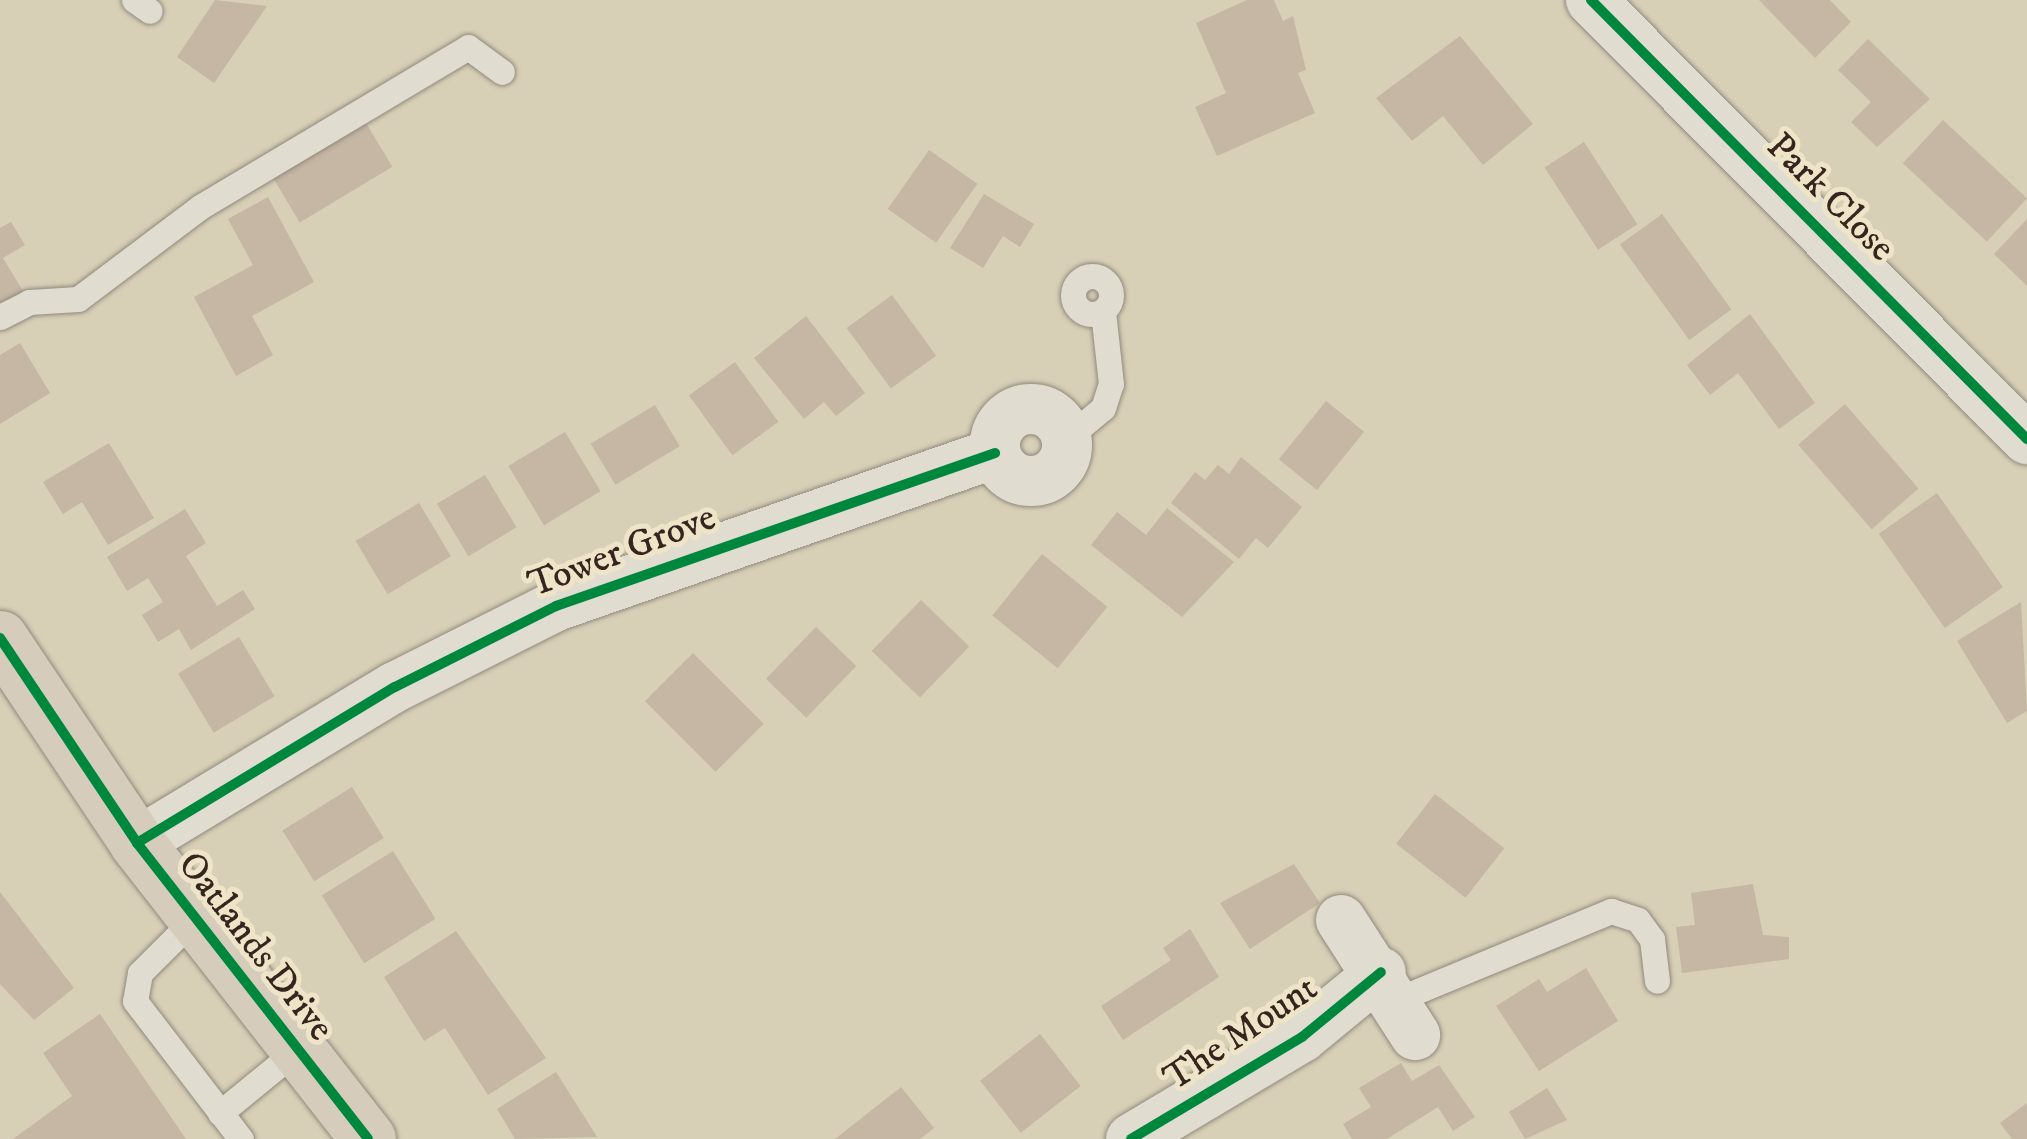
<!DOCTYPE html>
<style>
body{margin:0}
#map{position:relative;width:2027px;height:1139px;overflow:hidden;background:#d8cfb7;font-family:"IM FELL DW Pica",serif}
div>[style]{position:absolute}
.building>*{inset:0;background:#c6b6a4;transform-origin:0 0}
.roads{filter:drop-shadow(0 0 2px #918a7c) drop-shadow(0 0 2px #918a7c)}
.service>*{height:25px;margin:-12.5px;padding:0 12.5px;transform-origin:12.5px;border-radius:12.5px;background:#e0dcd0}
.service>.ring{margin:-12.5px;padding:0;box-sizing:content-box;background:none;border:25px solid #e0dcd0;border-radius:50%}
.minor>*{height:50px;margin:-25px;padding:0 25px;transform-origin:25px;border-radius:25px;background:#e0dcd0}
.minor>.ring{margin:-25px;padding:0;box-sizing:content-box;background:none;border:50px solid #e0dcd0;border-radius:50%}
.primary>*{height:55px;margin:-27.5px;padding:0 27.5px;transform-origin:27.5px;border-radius:27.5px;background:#d5ccbb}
.cycleway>*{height:10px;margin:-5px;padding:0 5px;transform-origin:5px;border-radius:5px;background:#00873e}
span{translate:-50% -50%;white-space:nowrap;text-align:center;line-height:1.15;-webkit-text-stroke:10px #eee4c8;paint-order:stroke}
.street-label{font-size:38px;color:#36241e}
</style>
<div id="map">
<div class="building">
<i style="clip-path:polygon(215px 0,267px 6px,214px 83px,177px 57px)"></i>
<i style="clip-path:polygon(1247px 0,1274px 0,1283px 21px,1293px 16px,1306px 70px,1298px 73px,1315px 113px,1217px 156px,1195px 107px,1226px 93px,1196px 23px)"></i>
<i style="clip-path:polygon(1759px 0,1830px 0,1851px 22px,1815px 58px)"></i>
<i style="clip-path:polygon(1460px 36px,1533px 124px,1483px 165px,1443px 116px,1412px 141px,1376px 98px)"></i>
<i style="clip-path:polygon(1868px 39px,1930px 99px,1877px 147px,1851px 122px,1871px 102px,1838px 70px)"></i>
<i style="left:363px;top:118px;width:57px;height:108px;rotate:59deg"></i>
<i style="left:1943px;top:120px;width:115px;height:59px;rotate:43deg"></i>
<i style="left:1584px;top:142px;width:98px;height:47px;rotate:57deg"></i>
<i style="left:929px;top:150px;width:59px;height:72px;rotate:35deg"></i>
<i style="clip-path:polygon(984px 194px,1034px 224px,1020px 247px,1003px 236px,983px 268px,950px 248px)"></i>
<i style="clip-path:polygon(268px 197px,314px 282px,252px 316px,273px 355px,236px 376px,194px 297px,253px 265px,228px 219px)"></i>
<i style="left:1662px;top:214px;width:118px;height:52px;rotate:54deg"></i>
<i style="clip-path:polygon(2027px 219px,2027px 286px,1994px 254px)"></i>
<i style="clip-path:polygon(11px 222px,25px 245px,3px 258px,23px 291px,0 305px,0 228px)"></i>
<i style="left:892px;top:295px;width:75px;height:56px;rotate:54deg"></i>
<i style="clip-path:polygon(1750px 314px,1815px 403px,1779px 429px,1738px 373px,1710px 395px,1687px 365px)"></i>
<i style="clip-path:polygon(806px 316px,865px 393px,836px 416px,824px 402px,804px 419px,754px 358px)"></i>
<i style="clip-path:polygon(20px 343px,50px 393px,0 424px,0 355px)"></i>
<i style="left:735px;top:362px;width:74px;height:57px;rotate:54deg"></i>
<i style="left:1326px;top:401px;width:49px;height:75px;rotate:39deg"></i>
<i style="left:1845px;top:404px;width:112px;height:62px;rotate:49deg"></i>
<i style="left:655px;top:405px;width:48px;height:75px;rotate:59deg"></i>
<i style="left:565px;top:432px;width:69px;height:66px;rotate:59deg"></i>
<i style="clip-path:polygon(109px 443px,154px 518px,108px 545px,82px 502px,63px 514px,43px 482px)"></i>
<i style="clip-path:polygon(1241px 457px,1302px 507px,1268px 548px,1256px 538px,1239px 559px,1171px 503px,1195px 472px,1205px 480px,1218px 465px,1229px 474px)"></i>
<i style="left:485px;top:475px;width:61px;height:56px;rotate:59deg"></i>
<i style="left:1937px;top:493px;width:115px;height:71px;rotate:55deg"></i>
<i style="left:419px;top:503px;width:62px;height:74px;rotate:59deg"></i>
<i style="clip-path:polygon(1167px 508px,1234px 562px,1182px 617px,1091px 545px,1117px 512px,1146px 535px)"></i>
<i style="clip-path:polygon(185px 509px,206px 543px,186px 556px,217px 606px,243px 590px,255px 609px,191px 650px,179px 629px,158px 642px,142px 615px,163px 602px,148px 578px,127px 591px,107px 557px)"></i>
<i style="left:1042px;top:554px;width:84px;height:79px;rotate:39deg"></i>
<i style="left:921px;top:600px;width:67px;height:71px;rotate:44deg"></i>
<i style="clip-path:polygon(2021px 602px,2027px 711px,2007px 723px,1957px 641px)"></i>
<i style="left:816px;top:627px;width:56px;height:72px;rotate:44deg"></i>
<i style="left:239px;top:637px;width:69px;height:71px;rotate:59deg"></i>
<i style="left:693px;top:653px;width:100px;height:68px;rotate:45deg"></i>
<i style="left:352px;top:787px;width:60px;height:82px;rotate:58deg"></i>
<i style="left:1435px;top:794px;width:88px;height:63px;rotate:38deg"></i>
<i style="left:393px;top:851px;width:80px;height:84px;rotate:58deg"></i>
<i style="clip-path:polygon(1294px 864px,1320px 903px,1250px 949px,1220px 903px)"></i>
<i style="clip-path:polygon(1753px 884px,1763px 935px,1789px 937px,1789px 959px,1682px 973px,1676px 927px,1695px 925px,1691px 893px)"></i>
<i style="clip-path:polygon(0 892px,74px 988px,34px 1020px,0 984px)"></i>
<i style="clip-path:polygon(1190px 929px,1219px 977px,1123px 1040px,1101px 1006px,1171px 960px,1163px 948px)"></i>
<i style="clip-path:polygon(456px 931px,546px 1058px,488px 1095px,445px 1028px,424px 1041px,384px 977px)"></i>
<i style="clip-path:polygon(1586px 968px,1618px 1021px,1539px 1071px,1496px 1006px,1539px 979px,1547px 992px)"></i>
<i style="clip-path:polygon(100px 1014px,186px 1139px,13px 1139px,72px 1096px,43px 1053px)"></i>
<i style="left:1040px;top:1034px;width:66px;height:76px;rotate:52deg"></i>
<i style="clip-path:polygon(1401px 1063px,1412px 1081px,1439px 1065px,1475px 1117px,1453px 1131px,1438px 1107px,1387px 1139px,1352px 1139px,1343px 1124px,1371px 1107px,1359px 1088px)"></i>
<i style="clip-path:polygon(556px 1072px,597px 1137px,515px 1139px,497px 1109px)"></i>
<i style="clip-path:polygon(901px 1087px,934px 1128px,920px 1139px,835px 1139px)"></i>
<i style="clip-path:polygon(1547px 1088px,1567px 1120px,1525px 1139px,1509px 1112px)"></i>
<i style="clip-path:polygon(2027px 1103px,2027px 1139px,2012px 1139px,2000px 1123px)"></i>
</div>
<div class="roads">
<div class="service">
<i style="left:134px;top:0;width:19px;rotate:35deg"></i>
<i class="ring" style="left:1073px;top:276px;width:13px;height:13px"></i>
<i style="left:0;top:317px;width:33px;rotate:-27deg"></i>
<i style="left:29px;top:302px;width:49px;rotate:-3.5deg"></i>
<i style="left:78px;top:299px;width:153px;rotate:-37deg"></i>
<i style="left:200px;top:207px;width:312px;rotate:-30.8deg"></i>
<i style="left:468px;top:47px;width:42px;rotate:36.3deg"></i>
<i style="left:1066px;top:439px;width:48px;rotate:-40deg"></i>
<i style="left:1103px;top:408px;width:25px;rotate:-72deg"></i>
<i style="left:1111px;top:384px;width:72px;rotate:-96.3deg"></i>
<i style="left:193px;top:920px;width:75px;rotate:135deg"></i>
<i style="left:140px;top:973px;width:28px;rotate:100deg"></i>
<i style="left:135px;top:1001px;width:174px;rotate:52.5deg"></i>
<i style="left:1396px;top:1000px;width:233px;rotate:-22.5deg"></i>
<i style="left:1611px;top:911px;width:28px;rotate:18deg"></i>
<i style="left:1638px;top:920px;width:24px;rotate:54deg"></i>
<i style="left:1652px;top:939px;width:42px;rotate:83.2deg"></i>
<i style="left:220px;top:1113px;width:99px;rotate:-39.3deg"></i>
</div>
<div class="minor">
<i style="left:1591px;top:0;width:619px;rotate:45.2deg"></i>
<i class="ring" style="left:995px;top:409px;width:22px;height:22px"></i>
<i style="left:137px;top:843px;width:301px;rotate:-31.2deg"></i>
<i style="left:395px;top:687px;width:180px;rotate:-26.7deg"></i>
<i style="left:556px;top:606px;width:465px;rotate:-19.2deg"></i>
<i style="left:1341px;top:920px;width:137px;rotate:57.2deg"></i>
<i style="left:1131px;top:1139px;width:199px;rotate:-30.8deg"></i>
<i style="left:1302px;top:1037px;width:102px;rotate:-39.4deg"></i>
</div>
<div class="primary">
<i style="left:0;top:638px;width:247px;rotate:56.2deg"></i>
<i style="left:137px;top:843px;width:375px;rotate:52deg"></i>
</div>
</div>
<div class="cycleway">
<i style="left:1591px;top:0;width:619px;rotate:45.2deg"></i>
<i style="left:0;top:638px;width:247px;rotate:56.2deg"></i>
<i style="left:137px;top:843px;width:375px;rotate:52deg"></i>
<i style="left:137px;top:843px;width:301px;rotate:-31.2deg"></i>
<i style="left:395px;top:687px;width:180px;rotate:-26.7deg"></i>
<i style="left:556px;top:606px;width:465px;rotate:-19.2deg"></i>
<i style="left:1131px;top:1139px;width:199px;rotate:-30.8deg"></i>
<i style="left:1302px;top:1037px;width:102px;rotate:-39.4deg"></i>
</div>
<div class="street-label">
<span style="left:1830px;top:198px;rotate:45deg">Park Close</span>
<span style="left:622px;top:552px;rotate:-21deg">Tower Grove</span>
<span style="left:255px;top:947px;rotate:52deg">Oatlands Drive</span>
<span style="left:1241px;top:1034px;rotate:-34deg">The Mount</span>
</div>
</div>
